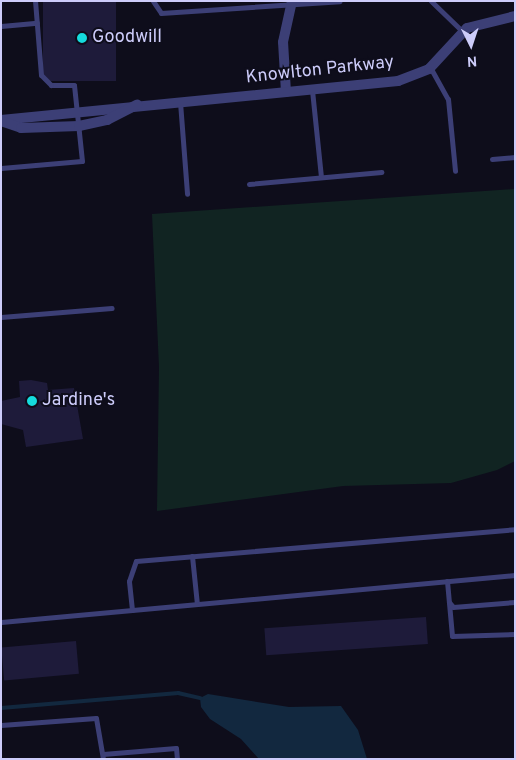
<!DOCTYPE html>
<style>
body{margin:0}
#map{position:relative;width:516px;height:760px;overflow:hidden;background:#0e0d1b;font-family:Overpass,sans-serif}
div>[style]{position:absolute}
.green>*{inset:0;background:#112422}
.water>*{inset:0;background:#12283f}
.stream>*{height:4px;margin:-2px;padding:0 2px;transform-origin:2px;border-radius:2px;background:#12283f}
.building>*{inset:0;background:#1e1b3a;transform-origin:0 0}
.lane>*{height:5px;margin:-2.5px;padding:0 2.5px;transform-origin:2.5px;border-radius:2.5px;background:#3c3f76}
.street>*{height:10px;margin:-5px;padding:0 5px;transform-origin:5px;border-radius:5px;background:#3c3f76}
.dots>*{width:14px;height:14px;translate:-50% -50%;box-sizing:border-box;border:2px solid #0e0d1b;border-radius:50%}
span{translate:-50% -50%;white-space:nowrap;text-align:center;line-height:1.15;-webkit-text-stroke:4px #0e0d1b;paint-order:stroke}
.poi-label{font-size:18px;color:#cdccfa}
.left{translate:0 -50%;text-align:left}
.street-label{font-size:18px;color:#cdccfa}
.frame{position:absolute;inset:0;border:2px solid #cdccfa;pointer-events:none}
.north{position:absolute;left:446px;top:20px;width:50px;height:50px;-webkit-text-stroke:4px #0e0d1b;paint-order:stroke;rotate:176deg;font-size:14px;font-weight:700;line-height:20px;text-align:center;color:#cdccfa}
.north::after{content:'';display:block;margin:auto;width:18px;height:22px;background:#cdccfa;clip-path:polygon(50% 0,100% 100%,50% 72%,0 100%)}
</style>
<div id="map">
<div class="green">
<i style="clip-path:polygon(515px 189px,515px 461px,497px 470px,451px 483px,343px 486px,157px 511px,159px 367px,152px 214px)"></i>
</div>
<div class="water">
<i style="clip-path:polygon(208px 694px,289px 707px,341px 706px,358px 730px,367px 759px,259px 759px,241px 739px,210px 719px,201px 707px,200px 698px)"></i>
</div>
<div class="stream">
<i style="left:1px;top:708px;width:178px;rotate:-4.8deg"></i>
<i style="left:178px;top:693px;width:23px;rotate:13deg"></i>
</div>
<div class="building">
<i style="left:43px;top:1px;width:73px;height:80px"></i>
<i style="clip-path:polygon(31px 380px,47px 383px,48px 390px,74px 388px,83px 439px,26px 447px,23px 430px,1px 424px,1px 401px,20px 397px,19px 381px)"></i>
<i style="left:426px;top:617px;width:27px;height:162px;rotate:86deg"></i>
<i style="left:76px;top:641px;width:33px;height:75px;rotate:85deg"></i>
</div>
<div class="lane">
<i style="left:153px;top:1px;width:14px;rotate:56deg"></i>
<i style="left:161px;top:13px;width:179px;rotate:-3.8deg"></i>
<i style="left:431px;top:1px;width:45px;rotate:44.1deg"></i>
<i style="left:1px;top:26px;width:36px;rotate:-5deg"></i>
<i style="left:430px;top:67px;width:37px;rotate:61deg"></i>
<i style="left:448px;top:99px;width:72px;rotate:84.4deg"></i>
<i style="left:312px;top:90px;width:87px;rotate:84.1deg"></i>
<i style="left:180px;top:102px;width:92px;rotate:85.6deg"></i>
<i style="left:492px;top:159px;width:23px;rotate:-5deg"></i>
<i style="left:1px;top:168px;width:81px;rotate:-4.9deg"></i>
<i style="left:82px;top:161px;width:76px;rotate:-96deg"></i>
<i style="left:74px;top:85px;width:23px;rotate:180deg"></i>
<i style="left:51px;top:85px;width:14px;rotate:-135deg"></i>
<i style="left:41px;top:75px;width:74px;rotate:-94.6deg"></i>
<i style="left:249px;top:184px;width:133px;rotate:-5.2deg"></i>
<i style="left:1px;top:317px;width:111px;rotate:-4.6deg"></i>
<i style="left:192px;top:556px;width:48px;rotate:84.1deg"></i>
<i style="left:447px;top:581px;width:55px;rotate:84.8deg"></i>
<i style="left:452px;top:636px;width:63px;rotate:-1.8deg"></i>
<i style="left:449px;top:602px;width:6px;rotate:51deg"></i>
<i style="left:453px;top:607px;width:62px;rotate:-4.6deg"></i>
<i style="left:132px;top:610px;width:29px;rotate:-96deg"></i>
<i style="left:129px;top:581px;width:21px;rotate:-71deg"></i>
<i style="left:136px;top:561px;width:380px;rotate:-4.8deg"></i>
<i style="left:1px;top:622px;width:516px;rotate:-5.22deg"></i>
<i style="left:1px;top:725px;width:95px;rotate:-4.2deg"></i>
<i style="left:96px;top:718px;width:42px;rotate:80.3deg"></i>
<i style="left:103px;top:754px;width:73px;rotate:-4.7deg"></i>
<i style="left:176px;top:748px;width:11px;rotate:85deg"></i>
</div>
<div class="street">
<i style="left:286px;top:92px;width:50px;rotate:-93.4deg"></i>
<i style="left:283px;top:42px;width:42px;rotate:-77.6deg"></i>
<i style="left:1px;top:120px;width:399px;rotate:-5.6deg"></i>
<i style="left:398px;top:81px;width:33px;rotate:-21deg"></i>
<i style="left:429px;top:69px;width:56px;rotate:-47.2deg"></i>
<i style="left:467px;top:28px;width:49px;rotate:-14deg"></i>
<i style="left:1px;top:121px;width:21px;rotate:19deg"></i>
<i style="left:21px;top:128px;width:58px;rotate:-2deg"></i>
<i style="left:79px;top:126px;width:29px;rotate:-12deg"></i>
<i style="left:107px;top:120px;width:34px;rotate:-27deg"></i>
</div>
<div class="dots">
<i style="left:82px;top:38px;background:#15dbdd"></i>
<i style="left:32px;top:401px;background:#15dbdd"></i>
</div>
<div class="poi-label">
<span class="left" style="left:92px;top:38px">Goodwill</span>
<span class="left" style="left:42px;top:401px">Jardine's</span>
</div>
<div class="street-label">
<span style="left:320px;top:71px;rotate:-6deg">Knowlton Parkway</span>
</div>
<div class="frame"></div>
<div class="north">N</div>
</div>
